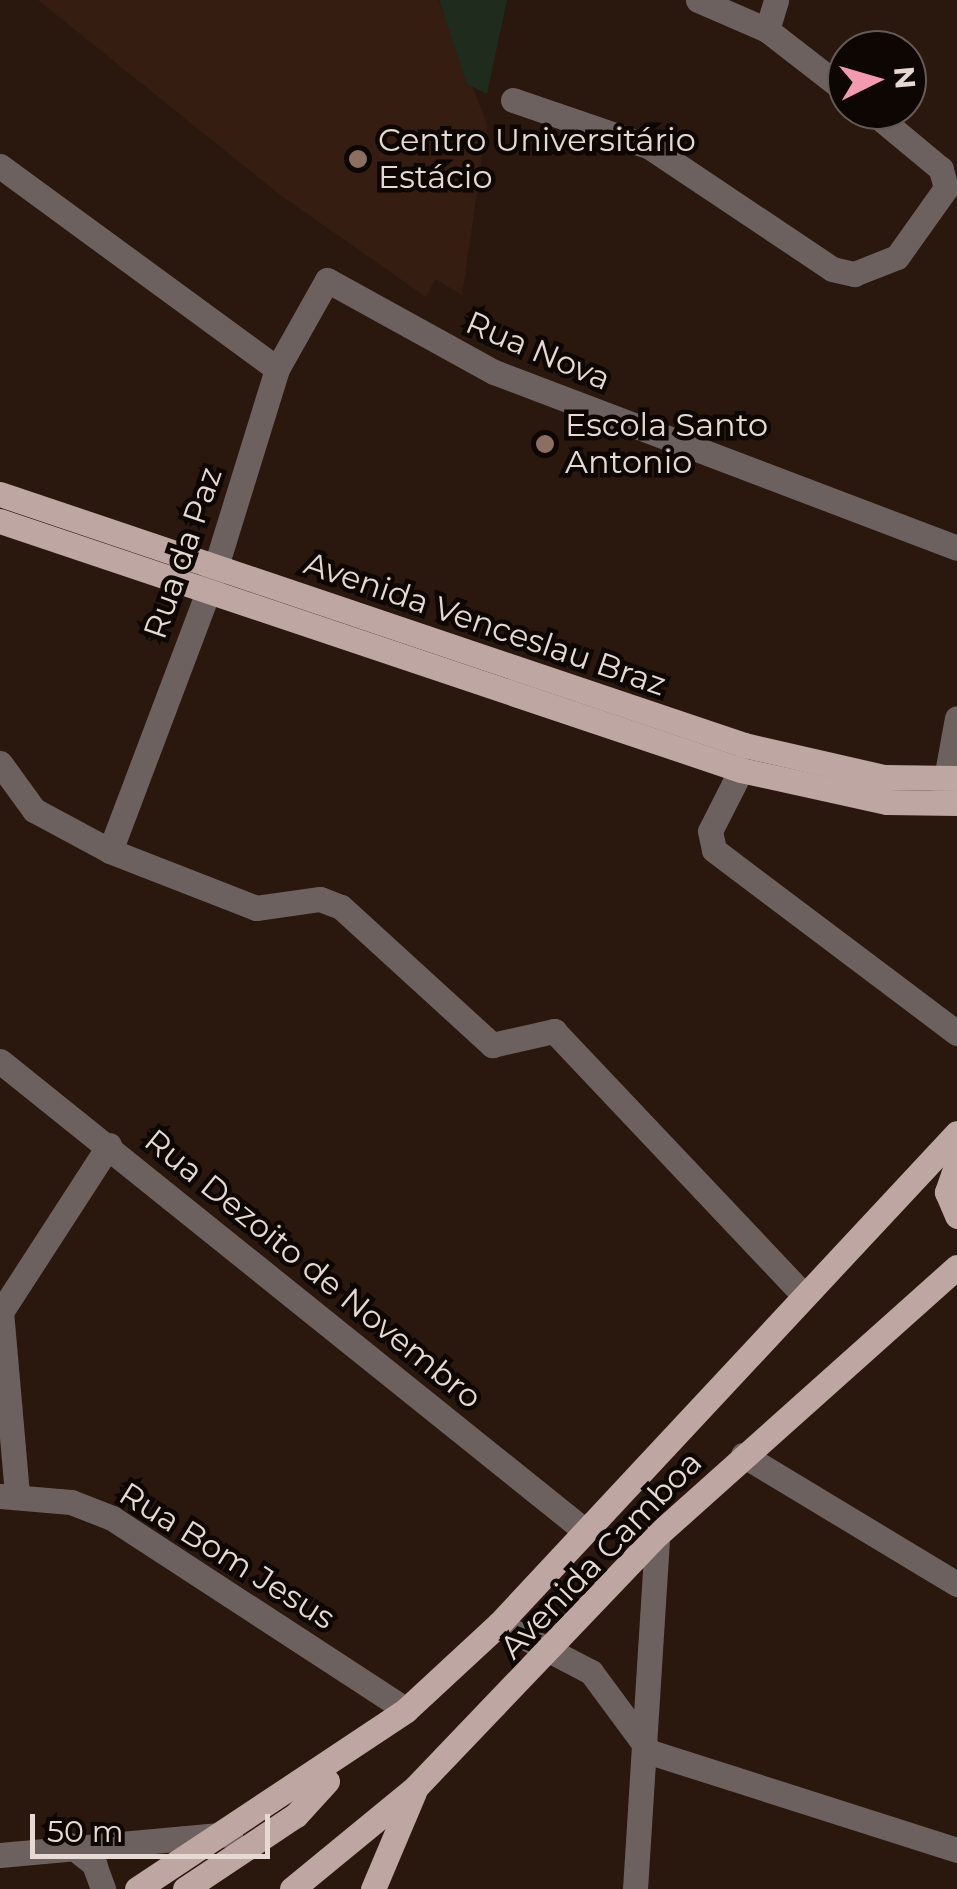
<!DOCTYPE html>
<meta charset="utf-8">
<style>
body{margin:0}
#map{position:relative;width:957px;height:1889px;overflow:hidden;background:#2a180f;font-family:Montserrat,sans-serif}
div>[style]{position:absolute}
.built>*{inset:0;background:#351d11}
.green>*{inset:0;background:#1f2b1d}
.minor>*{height:25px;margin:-12.5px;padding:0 12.5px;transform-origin:12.5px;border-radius:12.5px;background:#6d6160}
.major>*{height:25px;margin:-12.5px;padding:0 12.5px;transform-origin:12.5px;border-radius:12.5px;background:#bea6a3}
.dots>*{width:28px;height:28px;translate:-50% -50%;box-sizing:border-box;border:5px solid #0d0603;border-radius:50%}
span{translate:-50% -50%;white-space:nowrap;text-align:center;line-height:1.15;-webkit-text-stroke:9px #0d0603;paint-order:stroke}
.poi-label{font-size:32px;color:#e6d9d3}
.left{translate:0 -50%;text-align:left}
.street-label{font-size:32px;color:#e6d9d3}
.north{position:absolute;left:827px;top:30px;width:100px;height:100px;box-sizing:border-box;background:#0d0603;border:2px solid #645a56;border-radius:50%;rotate:85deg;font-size:28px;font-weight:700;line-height:40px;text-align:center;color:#e6d9d3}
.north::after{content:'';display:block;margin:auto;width:35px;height:45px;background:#f29ab0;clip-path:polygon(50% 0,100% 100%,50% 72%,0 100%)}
.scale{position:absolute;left:30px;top:1814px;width:240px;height:45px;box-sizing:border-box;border:5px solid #e6d9d3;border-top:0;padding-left:12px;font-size:30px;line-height:35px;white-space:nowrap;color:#e6d9d3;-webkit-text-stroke:8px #0d0603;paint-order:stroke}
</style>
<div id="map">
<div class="built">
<i style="clip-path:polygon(38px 0,438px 0,487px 124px,462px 295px,435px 279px,426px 297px,279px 194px)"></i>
</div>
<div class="green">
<i style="clip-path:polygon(439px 0,507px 0,487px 94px,467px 84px)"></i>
</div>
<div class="minor">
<i style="left:698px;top:0;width:75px;rotate:23.5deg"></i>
<i style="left:767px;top:30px;width:101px;rotate:37.8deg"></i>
<i style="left:767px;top:30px;width:31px;rotate:-73deg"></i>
<i style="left:513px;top:100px;width:145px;rotate:18.9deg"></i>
<i style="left:650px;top:147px;width:219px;rotate:33.8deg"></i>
<i style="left:832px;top:269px;width:23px;rotate:13deg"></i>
<i style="left:854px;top:274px;width:46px;rotate:-21.6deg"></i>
<i style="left:897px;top:257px;width:85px;rotate:-54.6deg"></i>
<i style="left:946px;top:188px;width:20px;rotate:-105deg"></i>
<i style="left:941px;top:169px;width:92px;rotate:-140.3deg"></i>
<i style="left:0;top:166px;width:343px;rotate:36.2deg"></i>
<i style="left:0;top:763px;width:58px;rotate:54.1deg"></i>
<i style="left:34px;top:810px;width:86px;rotate:28.3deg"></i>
<i style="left:110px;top:851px;width:157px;rotate:21.3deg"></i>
<i style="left:256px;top:908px;width:65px;rotate:-8deg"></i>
<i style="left:320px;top:899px;width:22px;rotate:21deg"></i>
<i style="left:341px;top:907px;width:205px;rotate:42.4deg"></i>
<i style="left:492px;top:1045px;width:64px;rotate:-12.7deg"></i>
<i style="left:554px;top:1031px;width:359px;rotate:46.6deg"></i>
<i style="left:741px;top:770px;width:68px;rotate:116.9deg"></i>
<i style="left:710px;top:831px;width:19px;rotate:78deg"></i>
<i style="left:714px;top:850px;width:304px;rotate:37deg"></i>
<i style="left:943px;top:795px;width:78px;rotate:-79.7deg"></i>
<i style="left:110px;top:851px;width:277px;rotate:-69.3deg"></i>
<i style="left:208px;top:592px;width:233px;rotate:-72.8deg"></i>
<i style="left:277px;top:369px;width:102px;rotate:-60.7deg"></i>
<i style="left:327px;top:280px;width:191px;rotate:28.9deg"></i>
<i style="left:494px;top:372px;width:495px;rotate:20.8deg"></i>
<i style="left:0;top:1061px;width:749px;rotate:38.77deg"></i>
<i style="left:743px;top:1455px;width:250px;rotate:31.1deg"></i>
<i style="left:17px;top:1494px;width:183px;rotate:-95deg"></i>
<i style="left:1px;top:1312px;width:199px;rotate:-57.1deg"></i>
<i style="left:0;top:1496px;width:71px;rotate:4.8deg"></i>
<i style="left:71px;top:1502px;width:44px;rotate:21.3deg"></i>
<i style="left:112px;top:1518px;width:351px;rotate:33.1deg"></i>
<i style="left:499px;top:1624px;width:104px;rotate:27.6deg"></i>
<i style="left:591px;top:1672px;width:99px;rotate:53.6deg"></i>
<i style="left:650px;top:1752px;width:322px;rotate:17.7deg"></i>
<i style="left:70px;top:1845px;width:31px;rotate:38deg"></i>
<i style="left:94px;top:1864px;width:27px;rotate:70deg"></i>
<i style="left:0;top:1855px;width:231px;rotate:-5.2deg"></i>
<i style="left:635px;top:1889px;width:355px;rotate:-86.4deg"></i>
</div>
<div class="major">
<i style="left:0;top:494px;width:785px;rotate:18.64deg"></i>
<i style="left:744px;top:745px;width:144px;rotate:12.9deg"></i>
<i style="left:884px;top:777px;width:73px;rotate:0.8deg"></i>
<i style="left:0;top:521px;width:782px;rotate:18.57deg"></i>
<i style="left:741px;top:770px;width:149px;rotate:12.4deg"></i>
<i style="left:887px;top:802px;width:70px;rotate:0.8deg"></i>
<i style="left:957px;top:1163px;width:31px;rotate:109deg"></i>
<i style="left:947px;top:1192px;width:26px;rotate:67deg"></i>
<i style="left:137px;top:1889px;width:323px;rotate:-33.6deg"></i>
<i style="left:406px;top:1710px;width:127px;rotate:-42.8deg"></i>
<i style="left:499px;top:1624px;width:671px;rotate:-46.99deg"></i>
<i style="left:185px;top:1889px;width:133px;rotate:-33.7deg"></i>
<i style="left:296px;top:1815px;width:46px;rotate:-47.6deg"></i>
<i style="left:292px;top:1889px;width:161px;rotate:-39.4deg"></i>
<i style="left:416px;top:1787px;width:349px;rotate:-46.3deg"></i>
<i style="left:657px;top:1535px;width:402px;rotate:-41.8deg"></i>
<i style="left:373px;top:1889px;width:105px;rotate:-67.1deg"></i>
</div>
<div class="dots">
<i style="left:358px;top:159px;background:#8d6e63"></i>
<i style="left:545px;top:444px;background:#8d6e63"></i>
</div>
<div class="poi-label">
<span class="left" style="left:378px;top:159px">Centro Universitário<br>Estácio</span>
<span class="left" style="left:565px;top:444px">Escola Santo<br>Antonio</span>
</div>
<div class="street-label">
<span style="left:538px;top:351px;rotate:23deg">Rua Nova</span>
<span style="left:183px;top:553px;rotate:-71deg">Rua da Paz</span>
<span style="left:485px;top:624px;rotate:19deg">Avenida Venceslau Braz</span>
<span style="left:313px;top:1269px;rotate:39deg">Rua Dezoito de Novembro</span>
<span style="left:601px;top:1555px;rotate:-46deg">Avenida Camboa</span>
<span style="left:227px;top:1556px;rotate:32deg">Rua Bom Jesus</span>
</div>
<div class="north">N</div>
<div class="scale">50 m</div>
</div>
